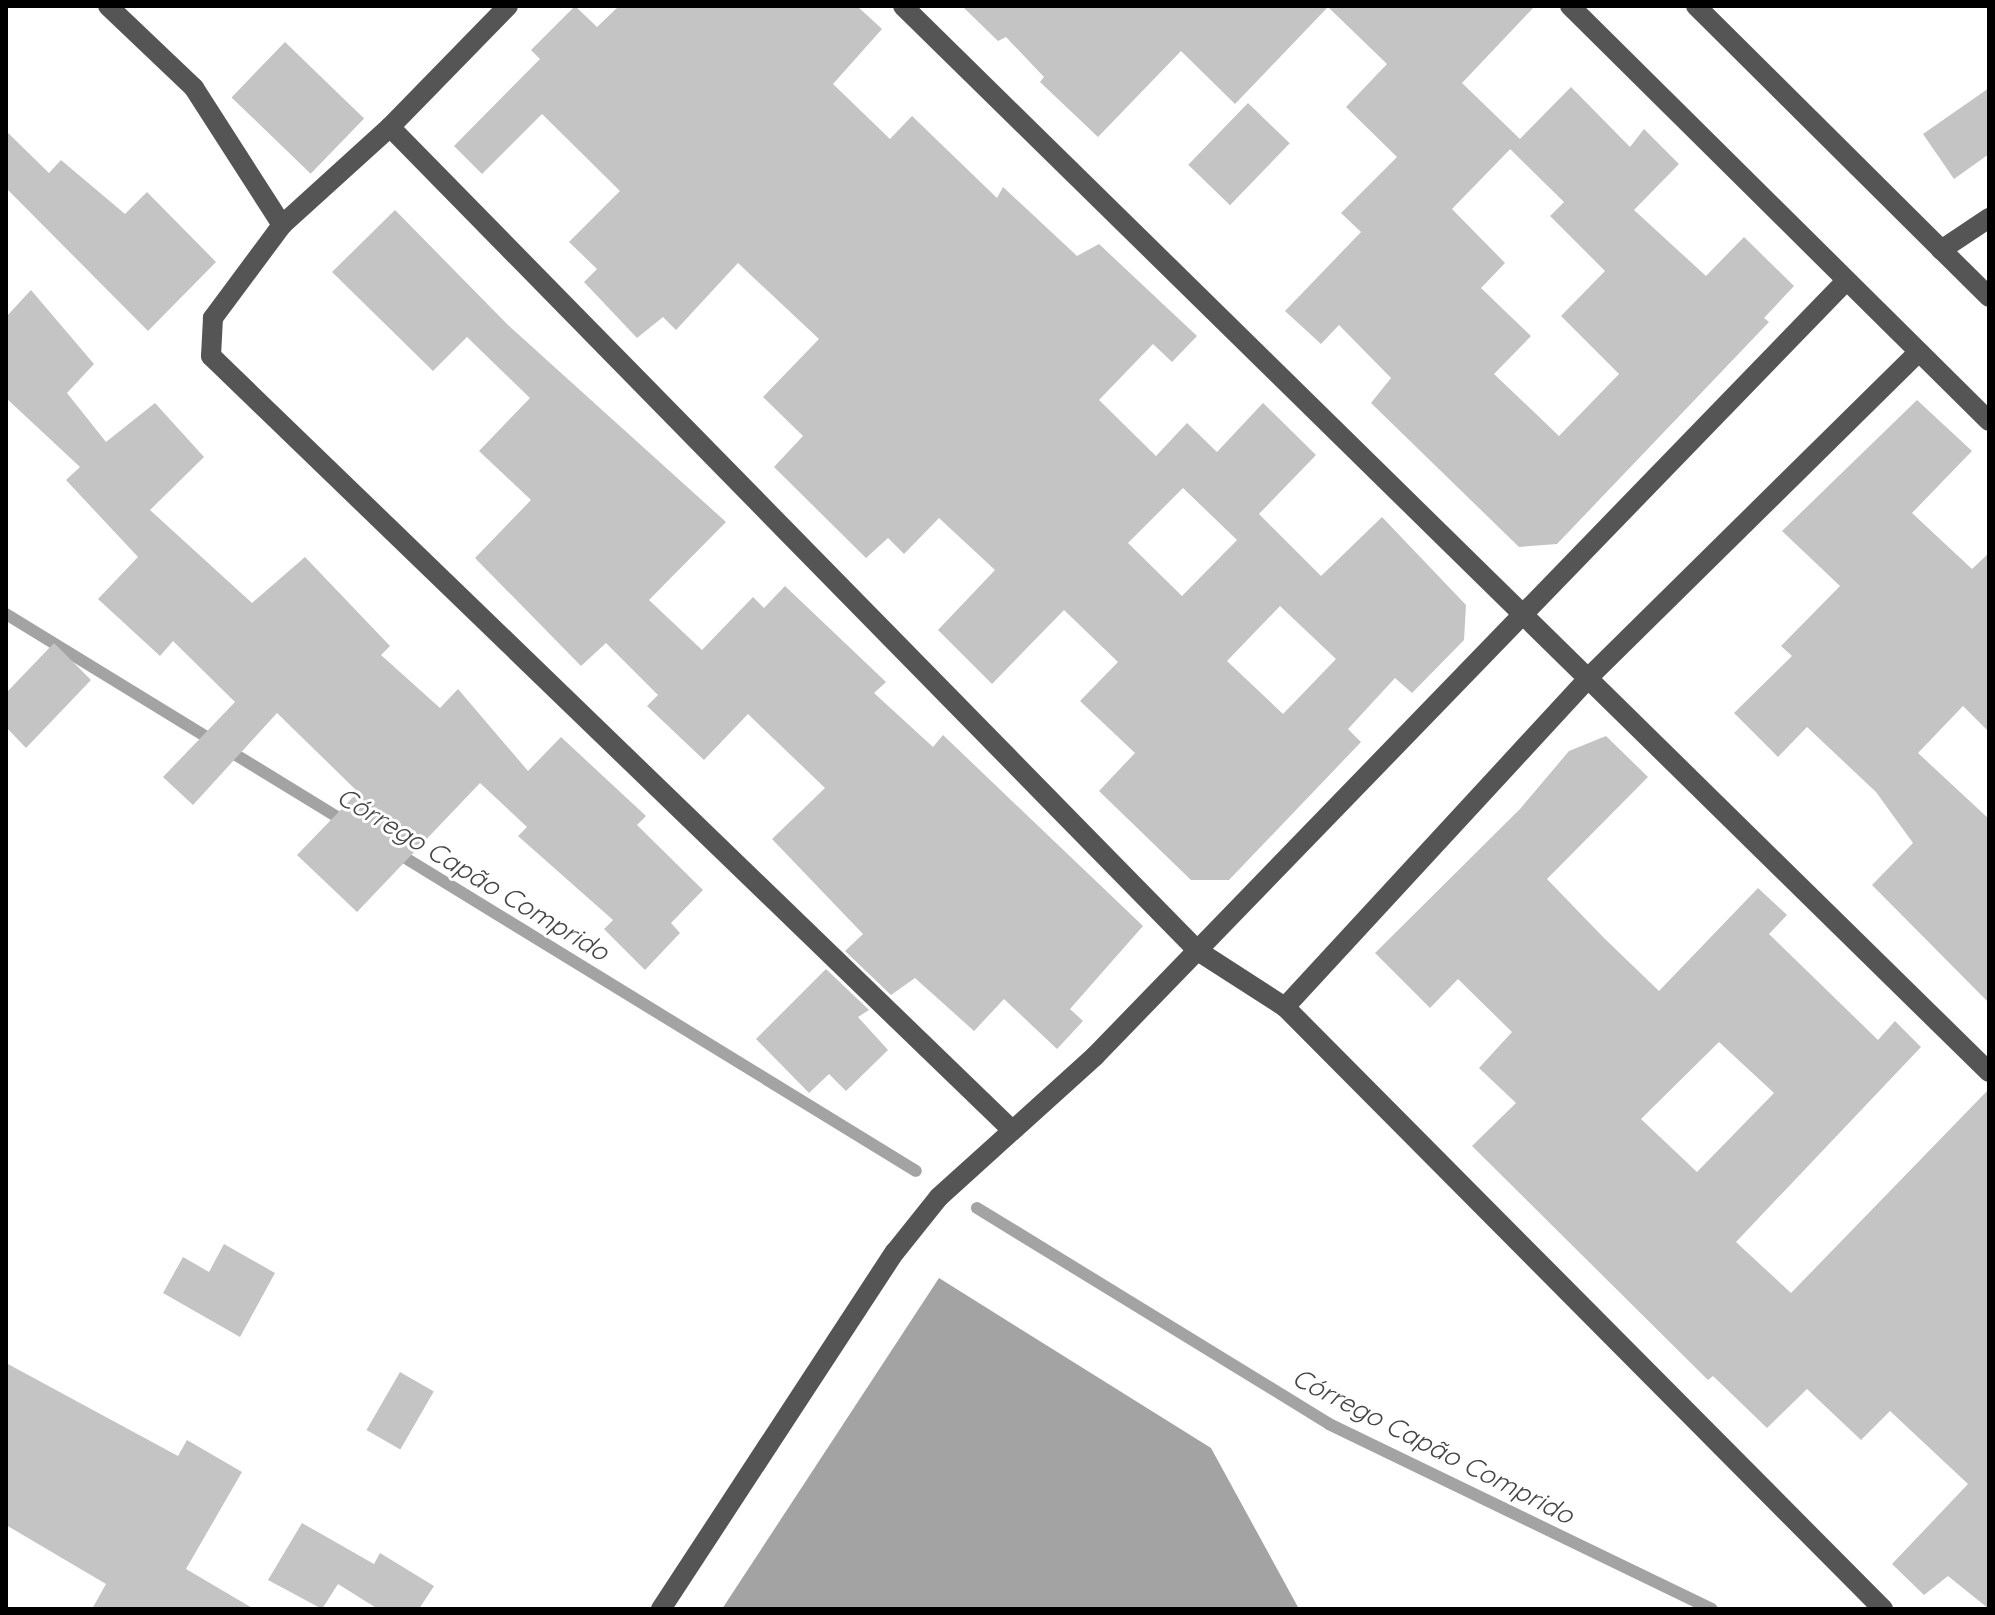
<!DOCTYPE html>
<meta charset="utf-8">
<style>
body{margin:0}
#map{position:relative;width:1995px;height:1615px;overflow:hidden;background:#fff;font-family:Quicksand,sans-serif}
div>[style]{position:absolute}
.water>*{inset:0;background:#a3a3a3}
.stream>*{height:12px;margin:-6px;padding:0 6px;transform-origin:6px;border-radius:6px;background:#a3a3a3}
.building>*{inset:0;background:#c4c4c4;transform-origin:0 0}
.minor>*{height:20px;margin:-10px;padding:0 10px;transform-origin:10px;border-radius:10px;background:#555}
span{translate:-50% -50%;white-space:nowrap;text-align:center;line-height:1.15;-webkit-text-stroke:6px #fff;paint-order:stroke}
.water-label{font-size:26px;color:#444;font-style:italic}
.frame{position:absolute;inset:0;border:8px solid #000;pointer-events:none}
</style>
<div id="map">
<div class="water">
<i style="clip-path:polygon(939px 1278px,1211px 1448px,1299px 1609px,722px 1609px)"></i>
</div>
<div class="stream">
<i style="left:6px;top:614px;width:400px;rotate:31.5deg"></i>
<i style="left:394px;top:851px;width:612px;rotate:31.51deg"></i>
<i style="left:977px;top:1208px;width:413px;rotate:31.5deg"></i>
<i style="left:1329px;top:1424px;width:425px;rotate:25.8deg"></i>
</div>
<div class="building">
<i style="clip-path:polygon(evenodd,575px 6px,597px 27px,619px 6px,857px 6px,882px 29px,833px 84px,890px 139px,912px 116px,997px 198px,1003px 187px,1077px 256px,1099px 244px,1197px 336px,1172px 362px,1153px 344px,1099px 400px,1156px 456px,1187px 423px,1217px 452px,1263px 403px,1316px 455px,1259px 514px,1321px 576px,1382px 517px,1466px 605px,1464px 640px,1412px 693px,1395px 678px,1348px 729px,1361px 742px,1229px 880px,1191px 880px,1099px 791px,1135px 753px,1080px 701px,1118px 662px,1064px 610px,992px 684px,938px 630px,995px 570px,939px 518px,904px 554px,888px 538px,866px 558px,774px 467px,803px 436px,763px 397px,819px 339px,738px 263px,676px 330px,663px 317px,637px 338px,584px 282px,597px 269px,569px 242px,620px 191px,542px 114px,482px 174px,454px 146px,540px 59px,531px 50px,575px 6px,1183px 488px,1237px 540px,1182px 596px,1128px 543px,1183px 488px,575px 6px,1280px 606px,1336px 659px,1283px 714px,1227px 661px,1280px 606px)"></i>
<i style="clip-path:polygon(962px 6px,1535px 6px,1462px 83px,1520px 139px,1452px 209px,1505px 263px,1481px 288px,1531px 336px,1494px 374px,1559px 436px,1619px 374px,1561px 316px,1605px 271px,1550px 216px,1564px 202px,1510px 149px,1571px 87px,1630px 147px,1644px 129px,1679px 164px,1634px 210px,1706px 276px,1744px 237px,1794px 286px,1764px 318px,1769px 322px,1557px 544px,1519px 547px,1371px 403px,1391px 378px,1339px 325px,1321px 344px,1285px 311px,1361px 232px,1341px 213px,1397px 157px,1346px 107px,1387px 64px,1328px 7px,1235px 104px,1181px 51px,1098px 137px,1040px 82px,1044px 77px,1006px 37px,998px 41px)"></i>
<i style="left:285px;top:42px;width:110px;height:77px;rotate:44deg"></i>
<i style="clip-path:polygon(1989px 88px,1989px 154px,1954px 179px,1923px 134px)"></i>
<i style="left:1248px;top:103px;width:58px;height:86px;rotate:44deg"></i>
<i style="clip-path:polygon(6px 131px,49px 173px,61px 160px,125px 214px,147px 192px,216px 262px,148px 331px,6px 188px)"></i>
<i style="clip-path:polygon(395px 210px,507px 324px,726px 522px,649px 600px,702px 650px,753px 597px,764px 608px,785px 586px,886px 682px,874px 693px,933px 747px,943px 735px,1143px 926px,1070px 1009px,1083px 1021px,1057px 1049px,1004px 999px,974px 1031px,915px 978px,891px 995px,845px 951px,863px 934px,772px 839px,825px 788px,748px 714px,704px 760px,647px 706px,658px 695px,606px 643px,581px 666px,475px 558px,531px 500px,479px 451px,530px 398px,467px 337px,433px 371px,332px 272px)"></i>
<i style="clip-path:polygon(31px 290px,94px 364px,67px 393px,106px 442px,155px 403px,204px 457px,150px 510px,252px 603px,305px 557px,390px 646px,381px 655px,440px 708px,458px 689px,528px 771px,561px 737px,646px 816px,637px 825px,703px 890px,671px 923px,680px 933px,645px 970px,604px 929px,613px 920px,518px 836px,527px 827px,480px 783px,357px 912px,297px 855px,358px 792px,277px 713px,193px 805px,163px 777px,235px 702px,173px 641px,160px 656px,98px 599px,138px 557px,66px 480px,80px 467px,6px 398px,6px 317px)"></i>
<i style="clip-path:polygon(1917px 400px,1972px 451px,1912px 513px,1972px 569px,1989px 553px,1989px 732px,1963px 706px,1918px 753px,1989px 819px,1989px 1003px,1872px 885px,1913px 843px,1876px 792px,1807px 727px,1778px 757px,1734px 713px,1792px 656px,1781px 646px,1840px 586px,1782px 531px)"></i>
<i style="clip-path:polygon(54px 643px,91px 680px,26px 748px,6px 727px,6px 693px)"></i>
<i style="clip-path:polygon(evenodd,1606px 736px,1648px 777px,1547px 879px,1604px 938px,1659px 991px,1758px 888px,1787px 915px,1769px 934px,1878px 1040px,1895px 1021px,1921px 1047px,1736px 1242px,1791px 1293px,1989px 1089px,1989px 1609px,1948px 1576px,1924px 1595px,1892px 1564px,1968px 1484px,1890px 1411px,1861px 1440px,1807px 1389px,1767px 1428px,1713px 1376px,1708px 1380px,1472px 1146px,1516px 1103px,1479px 1068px,1512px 1032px,1458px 979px,1430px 1008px,1375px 953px,1520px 809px,1569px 751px,1606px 736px,1719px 1042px,1774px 1093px,1697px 1172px,1641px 1119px,1719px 1042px)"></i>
<i style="clip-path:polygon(826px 969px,869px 1010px,858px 1017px,888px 1050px,846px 1091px,829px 1074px,809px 1093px,756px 1039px)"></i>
<i style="clip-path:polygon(224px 1244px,275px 1273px,240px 1337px,163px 1293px,183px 1257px,209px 1272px)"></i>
<i style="clip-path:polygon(6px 1363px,178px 1456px,187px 1440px,242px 1472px,186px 1569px,254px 1609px,92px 1609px,106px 1584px,6px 1525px)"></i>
<i style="left:400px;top:1372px;width:39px;height:67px;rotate:30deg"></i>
<i style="clip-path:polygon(302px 1523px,374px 1564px,380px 1553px,434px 1586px,419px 1609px,378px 1609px,338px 1584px,322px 1609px,268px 1580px)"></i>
</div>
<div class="minor">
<i style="left:108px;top:6px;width:119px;rotate:43.6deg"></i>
<i style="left:194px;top:88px;width:163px;rotate:57.3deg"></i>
<i style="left:508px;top:6px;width:169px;rotate:134.3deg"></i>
<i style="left:390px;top:127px;width:146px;rotate:137.8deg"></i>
<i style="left:282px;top:225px;width:116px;rotate:126.6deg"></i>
<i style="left:213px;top:318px;width:38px;rotate:93deg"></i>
<i style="left:211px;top:356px;width:1114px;rotate:44.02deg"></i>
<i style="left:903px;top:6px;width:1522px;rotate:44.47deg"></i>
<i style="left:1570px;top:6px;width:590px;rotate:44.73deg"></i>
<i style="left:1696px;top:6px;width:413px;rotate:44.8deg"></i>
<i style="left:390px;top:127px;width:1154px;rotate:45.56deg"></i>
<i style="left:1198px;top:951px;width:103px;rotate:32.8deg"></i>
<i style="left:1285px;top:1007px;width:849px;rotate:45.19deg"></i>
<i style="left:1941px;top:250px;width:58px;rotate:-33.7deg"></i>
<i style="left:1285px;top:1007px;width:449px;rotate:-47.3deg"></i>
<i style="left:1589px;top:677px;width:462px;rotate:-44.6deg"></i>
<i style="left:661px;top:1609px;width:427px;rotate:-56.8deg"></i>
<i style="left:895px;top:1252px;width:70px;rotate:-51.3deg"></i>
<i style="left:939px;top:1197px;width:210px;rotate:-42.1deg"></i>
<i style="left:1095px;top:1056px;width:1076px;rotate:-45.9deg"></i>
</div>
<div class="water-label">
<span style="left:473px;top:874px;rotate:31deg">Córrego Capão Comprido</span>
<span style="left:1433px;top:1446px;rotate:27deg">Córrego Capão Comprido</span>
</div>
<div class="frame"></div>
</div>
